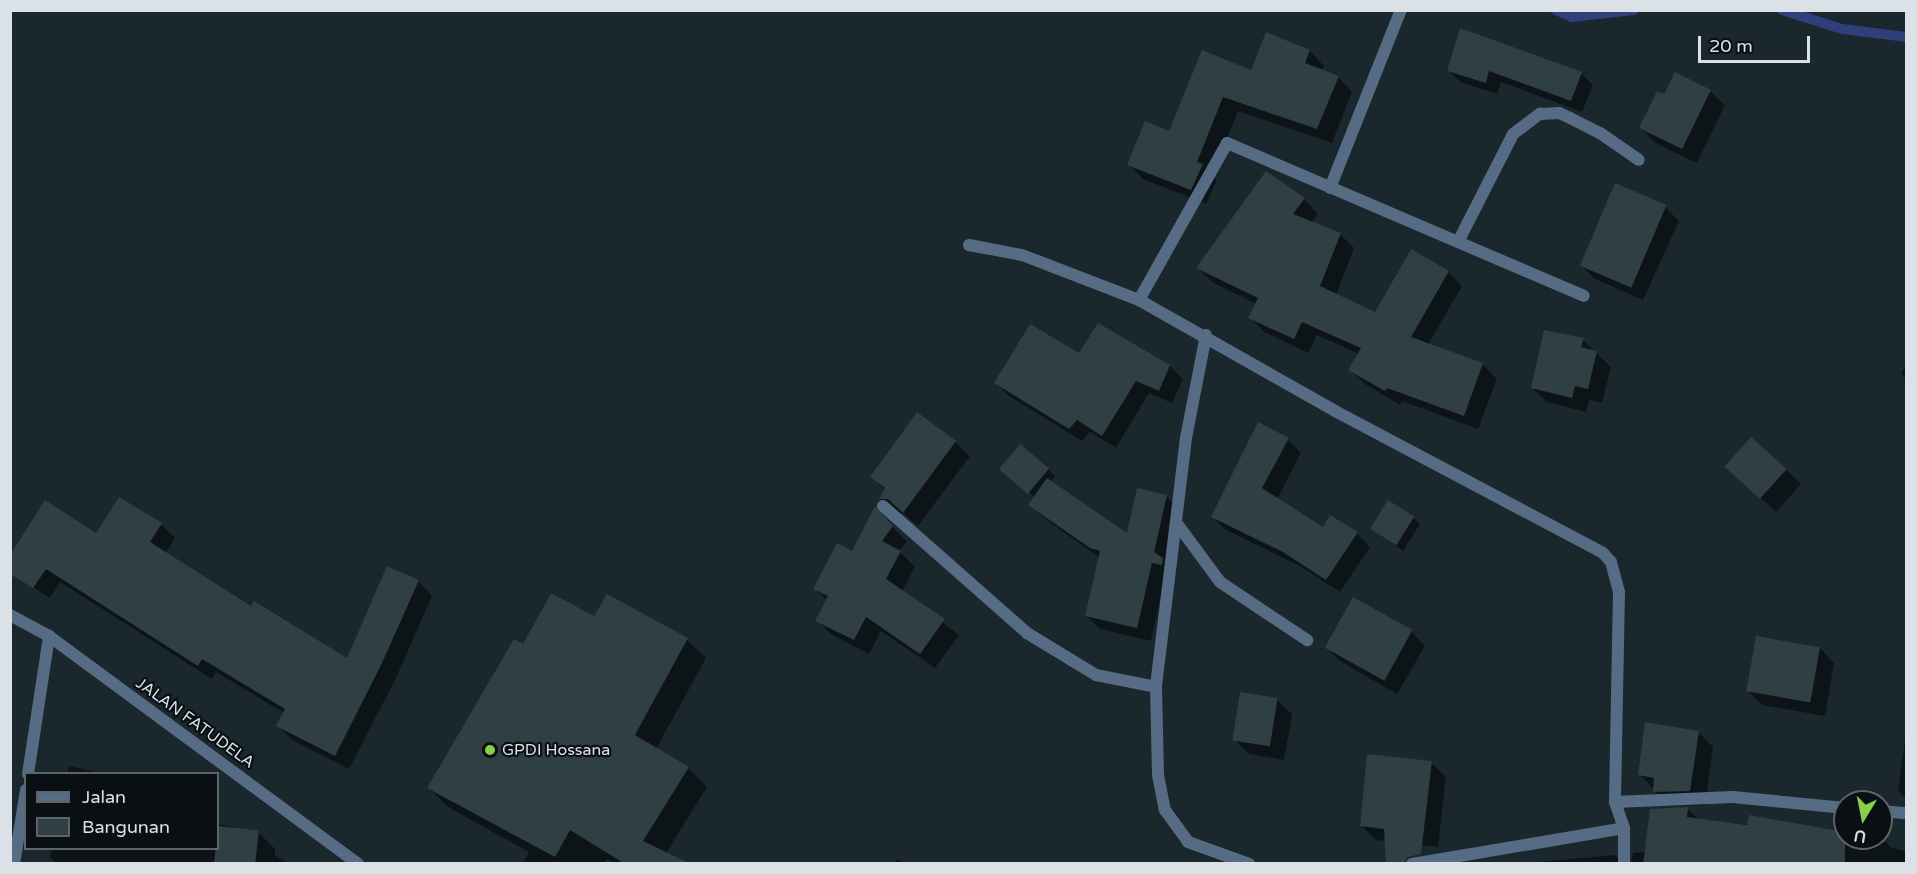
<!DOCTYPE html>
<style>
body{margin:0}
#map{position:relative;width:1917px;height:874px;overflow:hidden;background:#1a272d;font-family:"Varela Round",sans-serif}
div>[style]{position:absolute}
.shadow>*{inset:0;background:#0007}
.stream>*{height:10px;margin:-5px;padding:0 5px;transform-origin:5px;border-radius:5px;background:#303e7b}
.building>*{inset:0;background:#303f43;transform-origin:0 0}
.minor>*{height:12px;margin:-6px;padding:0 6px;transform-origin:6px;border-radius:6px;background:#566c85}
.tertiary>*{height:12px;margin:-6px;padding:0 6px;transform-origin:6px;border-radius:6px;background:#566c85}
.dots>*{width:16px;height:16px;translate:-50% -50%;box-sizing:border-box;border:3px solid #090f12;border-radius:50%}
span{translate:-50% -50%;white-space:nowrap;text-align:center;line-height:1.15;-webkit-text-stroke:4.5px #090f12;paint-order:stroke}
.street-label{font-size:16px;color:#dae2e7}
.poi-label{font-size:16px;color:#dae2e7}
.left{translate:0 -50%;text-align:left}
.frame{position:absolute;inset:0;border:12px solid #dae2e7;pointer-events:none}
.legend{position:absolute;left:24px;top:772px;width:195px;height:78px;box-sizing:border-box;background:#090f12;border:2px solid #5d6367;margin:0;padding:8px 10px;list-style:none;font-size:18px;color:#dae2e7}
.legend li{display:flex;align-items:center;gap:12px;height:30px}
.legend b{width:30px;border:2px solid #5d6367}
.north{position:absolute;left:1833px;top:790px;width:60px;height:60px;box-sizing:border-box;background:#090f12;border:2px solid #5d6367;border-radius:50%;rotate:190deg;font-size:16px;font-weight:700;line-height:24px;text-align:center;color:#dae2e7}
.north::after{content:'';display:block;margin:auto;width:21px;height:27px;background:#89cf48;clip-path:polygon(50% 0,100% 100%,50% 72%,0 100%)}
.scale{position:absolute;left:1698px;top:36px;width:112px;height:27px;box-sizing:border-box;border:3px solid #dae2e7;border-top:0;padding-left:8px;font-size:18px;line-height:21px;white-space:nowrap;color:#dae2e7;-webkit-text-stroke:4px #090f12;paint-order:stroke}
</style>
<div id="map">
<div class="shadow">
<i style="clip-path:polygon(1461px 30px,1581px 73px,1593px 85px,1582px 112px,1501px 82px,1497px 94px,1460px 82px,1448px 70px)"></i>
<i style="clip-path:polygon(1266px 34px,1310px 51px,1324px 66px,1322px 71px,1338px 77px,1352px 92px,1332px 143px,1238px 111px,1212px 175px,1217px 180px,1206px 204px,1143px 179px,1129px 165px,1252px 71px)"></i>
<i style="clip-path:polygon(1710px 91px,1725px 105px,1697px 163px,1655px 143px,1641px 128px,1665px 97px)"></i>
<i style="clip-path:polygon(1304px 199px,1318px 214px,1311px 223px,1340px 234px,1354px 248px,1336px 295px,1375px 314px,1448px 272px,1462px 286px,1428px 345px,1483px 365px,1497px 379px,1478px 429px,1402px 401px,1400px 405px,1365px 384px,1350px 370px,1359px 354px,1317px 335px,1308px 353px,1264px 332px,1250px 317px,1257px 304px,1212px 282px,1198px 268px)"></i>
<i style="clip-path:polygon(1665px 207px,1679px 221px,1643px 300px,1595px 279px,1580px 264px)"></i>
<i style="clip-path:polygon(1099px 325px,1170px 366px,1183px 379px,1172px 403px,1149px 393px,1116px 448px,1090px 432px,1082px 441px,1009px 396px,996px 383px,1080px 355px)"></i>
<i style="clip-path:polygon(1583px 340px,1611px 367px,1602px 403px,1589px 400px,1586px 412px,1547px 402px,1532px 388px)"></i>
<i style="clip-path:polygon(1906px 366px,1906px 379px,1901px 373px)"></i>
<i style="clip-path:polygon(1288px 440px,1301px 453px,1277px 499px,1323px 529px,1357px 533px,1370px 547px,1340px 592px,1298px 565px,1226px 530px,1212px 517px)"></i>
<i style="clip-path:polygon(955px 442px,970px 456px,918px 526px,904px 514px,895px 513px,880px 499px,885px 490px,872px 477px)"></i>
<i style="clip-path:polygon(1727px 467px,1786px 470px,1801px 484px,1776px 512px)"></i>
<i style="clip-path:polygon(1048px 469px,1055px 476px,1050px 482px,1128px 536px,1166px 496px,1180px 510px,1168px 565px,1176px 578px,1165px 576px,1151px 641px,1100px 629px,1087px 616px,1100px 558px,1044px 518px,1030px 505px,1035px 497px,1008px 476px)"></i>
<i style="clip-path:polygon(1413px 517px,1420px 524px,1403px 551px,1372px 529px)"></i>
<i style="clip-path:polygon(889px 523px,907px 542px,899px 551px,915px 567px,902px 591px,959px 635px,935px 668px,881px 631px,869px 654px,832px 635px,817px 620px,828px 601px,815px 589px)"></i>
<i style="clip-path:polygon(161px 524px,175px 538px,166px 553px,252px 608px,347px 661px,418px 581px,432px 596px,396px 678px,349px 769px,292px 740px,278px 726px,284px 713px,216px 672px,212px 679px,60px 582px,50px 598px,20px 579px,96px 535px)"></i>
<i style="clip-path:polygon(607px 596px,687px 640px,706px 658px,656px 749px,688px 768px,707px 787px,666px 853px,688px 864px,615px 864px,607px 859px,604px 864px,523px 864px,529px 852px,448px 807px,429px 788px,524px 646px,595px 618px)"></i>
<i style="clip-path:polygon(1411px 631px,1425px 646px,1397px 694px,1340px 661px,1325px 646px)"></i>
<i style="clip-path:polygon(1820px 648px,1834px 663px,1825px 716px,1762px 705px,1748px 691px)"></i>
<i style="clip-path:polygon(1277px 700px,1292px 714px,1284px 760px,1249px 754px,1234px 739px)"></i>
<i style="clip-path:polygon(1698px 732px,1713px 747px,1705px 805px,1669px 806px,1640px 775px)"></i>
<i style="clip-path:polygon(1906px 735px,1906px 799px,1898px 790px)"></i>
<i style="clip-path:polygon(1431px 763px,1446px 777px,1438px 847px,1376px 840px,1361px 825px)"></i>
<i style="clip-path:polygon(69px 766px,106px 774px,67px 774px)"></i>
<i style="clip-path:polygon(1687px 809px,1699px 820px,1845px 833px,1845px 838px,1881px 838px,1892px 848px,1906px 851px,1906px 864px,1631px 864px,1633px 853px,1646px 852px)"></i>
<i style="clip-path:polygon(218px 824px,258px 832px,275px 849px,275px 855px,289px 864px,57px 864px,50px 857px,52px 848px,218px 848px)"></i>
<i style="clip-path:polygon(1615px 855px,1624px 864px,1515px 864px)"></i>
<i style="clip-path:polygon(897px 859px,905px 864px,894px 864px)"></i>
</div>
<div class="stream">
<i style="left:1556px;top:10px;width:17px;rotate:24deg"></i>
<i style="left:1572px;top:17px;width:62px;rotate:-6.4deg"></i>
<i style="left:1782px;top:10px;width:63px;rotate:17.6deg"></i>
<i style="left:1842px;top:29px;width:64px;rotate:7.1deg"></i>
</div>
<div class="building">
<i style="clip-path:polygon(1460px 28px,1582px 72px,1571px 101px,1489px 71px,1486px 83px,1447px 71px)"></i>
<i style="clip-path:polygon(1266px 32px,1310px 50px,1305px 63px,1339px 76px,1317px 129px,1223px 97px,1197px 162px,1203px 164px,1191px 190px,1127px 165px,1145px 121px,1169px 131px,1202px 50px,1251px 70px)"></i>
<i style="clip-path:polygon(1675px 72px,1711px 90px,1682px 149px,1639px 128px,1657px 91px,1664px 94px)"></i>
<i style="clip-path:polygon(1266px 171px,1305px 198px,1293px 214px,1341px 233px,1320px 286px,1375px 312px,1411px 249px,1449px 271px,1411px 337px,1483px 363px,1464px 416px,1387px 388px,1385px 391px,1348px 370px,1361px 348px,1302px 322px,1294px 339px,1248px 318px,1258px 298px,1196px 268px)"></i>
<i style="left:1615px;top:183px;width:56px;height:90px;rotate:23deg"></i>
<i style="clip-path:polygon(1098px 323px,1170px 365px,1159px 391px,1136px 381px,1102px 436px,1077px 420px,1069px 429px,994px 383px,1030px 324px,1079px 353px)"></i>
<i style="clip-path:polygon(1544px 330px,1584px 338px,1581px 347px,1597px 351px,1588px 389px,1575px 386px,1572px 398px,1531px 388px)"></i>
<i style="clip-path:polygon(917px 412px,956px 441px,903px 513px,888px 499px,879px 499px,885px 488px,870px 477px)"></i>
<i style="clip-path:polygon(1258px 422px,1289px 438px,1262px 488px,1323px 527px,1330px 515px,1358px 532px,1326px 580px,1283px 552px,1211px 517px)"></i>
<i style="left:1751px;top:437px;width:48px;height:40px;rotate:42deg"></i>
<i style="left:1020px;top:444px;width:38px;height:33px;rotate:40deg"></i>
<i style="clip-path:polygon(1047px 478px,1127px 533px,1137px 488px,1167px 495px,1154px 552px,1163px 558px,1162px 565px,1152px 563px,1137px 628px,1085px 616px,1100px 551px,1090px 548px,1028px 505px)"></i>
<i style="clip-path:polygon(119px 497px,162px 523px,150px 542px,251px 606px,254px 601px,347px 658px,387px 566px,419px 580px,382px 663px,335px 756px,276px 726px,285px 709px,202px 659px,198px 666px,46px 569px,33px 588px,10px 574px,10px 555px,45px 500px,96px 533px)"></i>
<i style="left:1388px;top:500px;width:31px;height:34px;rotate:32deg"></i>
<i style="clip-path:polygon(875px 506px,893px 526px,882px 541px,901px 551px,886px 579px,945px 619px,920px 654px,866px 617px,854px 640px,815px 621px,828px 596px,813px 589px,837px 543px,852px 551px)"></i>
<i style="clip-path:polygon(551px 593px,594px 616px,607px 594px,688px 638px,635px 735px,689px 767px,643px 841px,691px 864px,625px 864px,570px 830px,555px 857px,427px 788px,514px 639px,523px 644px)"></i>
<i style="left:1353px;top:597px;width:68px;height:58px;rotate:29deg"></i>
<i style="left:1756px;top:636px;width:65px;height:56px;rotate:10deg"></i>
<i style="left:1240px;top:692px;width:38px;height:49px;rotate:9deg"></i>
<i style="clip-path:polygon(1645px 722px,1699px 731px,1690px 791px,1653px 792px,1654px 778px,1638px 775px)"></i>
<i style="clip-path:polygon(1367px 754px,1432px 761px,1421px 854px,1407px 857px,1404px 864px,1386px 864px,1384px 829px,1360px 826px)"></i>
<i style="clip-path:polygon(1688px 807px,1687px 817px,1747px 825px,1749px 815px,1845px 832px,1845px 864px,1643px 864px,1650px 809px)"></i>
<i style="left:218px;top:826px;width:41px;height:38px;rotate:6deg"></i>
</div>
<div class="minor">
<i style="left:1330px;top:188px;width:192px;rotate:-68.3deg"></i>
<i style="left:1458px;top:242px;width:121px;rotate:-63deg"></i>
<i style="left:1513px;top:134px;width:34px;rotate:-37deg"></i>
<i style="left:1540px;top:114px;width:19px;rotate:-3deg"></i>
<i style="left:1559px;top:113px;width:12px;rotate:24deg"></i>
<i style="left:1570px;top:118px;width:34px;rotate:27deg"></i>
<i style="left:1600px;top:133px;width:47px;rotate:34.7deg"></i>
<i style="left:969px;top:245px;width:54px;rotate:10.7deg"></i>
<i style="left:1022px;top:255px;width:125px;rotate:21deg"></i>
<i style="left:1139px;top:300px;width:225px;rotate:29.5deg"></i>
<i style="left:1335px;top:411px;width:303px;rotate:27.9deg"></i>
<i style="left:1603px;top:553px;width:12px;rotate:48deg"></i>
<i style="left:1611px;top:562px;width:31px;rotate:75deg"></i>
<i style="left:1619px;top:592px;width:210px;rotate:91.1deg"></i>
<i style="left:1615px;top:802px;width:28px;rotate:71deg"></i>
<i style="left:1624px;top:828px;width:36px;rotate:90deg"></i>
<i style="left:1139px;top:300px;width:180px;rotate:-60.7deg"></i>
<i style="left:1227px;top:143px;width:388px;rotate:23.2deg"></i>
<i style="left:1206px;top:335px;width:105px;rotate:101deg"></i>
<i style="left:1186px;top:438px;width:251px;rotate:96.9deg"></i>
<i style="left:1156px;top:687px;width:88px;rotate:88.7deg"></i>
<i style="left:1158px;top:775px;width:36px;rotate:79deg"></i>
<i style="left:1165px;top:810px;width:39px;rotate:54deg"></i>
<i style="left:1188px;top:842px;width:65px;rotate:19.8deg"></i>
<i style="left:883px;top:506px;width:192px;rotate:41.4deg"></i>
<i style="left:1027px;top:633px;width:81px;rotate:31.3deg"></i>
<i style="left:1096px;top:675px;width:61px;rotate:11.3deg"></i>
<i style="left:1178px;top:525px;width:71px;rotate:53.6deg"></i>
<i style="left:1220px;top:582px;width:105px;rotate:33.7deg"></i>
<i style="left:28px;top:774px;width:140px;rotate:-81.3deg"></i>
<i style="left:1615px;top:802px;width:118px;rotate:-2.4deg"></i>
<i style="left:1733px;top:797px;width:113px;rotate:5.6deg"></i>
<i style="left:1881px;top:811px;width:25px;rotate:5deg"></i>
<i style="left:14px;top:864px;width:75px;rotate:-80.8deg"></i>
<i style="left:1412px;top:864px;width:215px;rotate:-9.6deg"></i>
</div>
<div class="tertiary">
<i style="left:10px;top:615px;width:44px;rotate:28.3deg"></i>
<i style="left:49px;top:636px;width:384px;rotate:36.4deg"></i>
</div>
<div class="dots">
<i style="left:490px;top:750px;background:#89cf48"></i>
</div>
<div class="street-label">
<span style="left:195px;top:723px;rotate:36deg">JALAN FATUDELA</span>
</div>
<div class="poi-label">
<span class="left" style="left:502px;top:750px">GPDI Hossana</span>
</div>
<div class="frame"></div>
<ul class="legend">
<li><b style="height:8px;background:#566c85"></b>Jalan</li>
<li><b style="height:16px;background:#303f43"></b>Bangunan</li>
</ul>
<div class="north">U</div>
<div class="scale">20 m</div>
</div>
